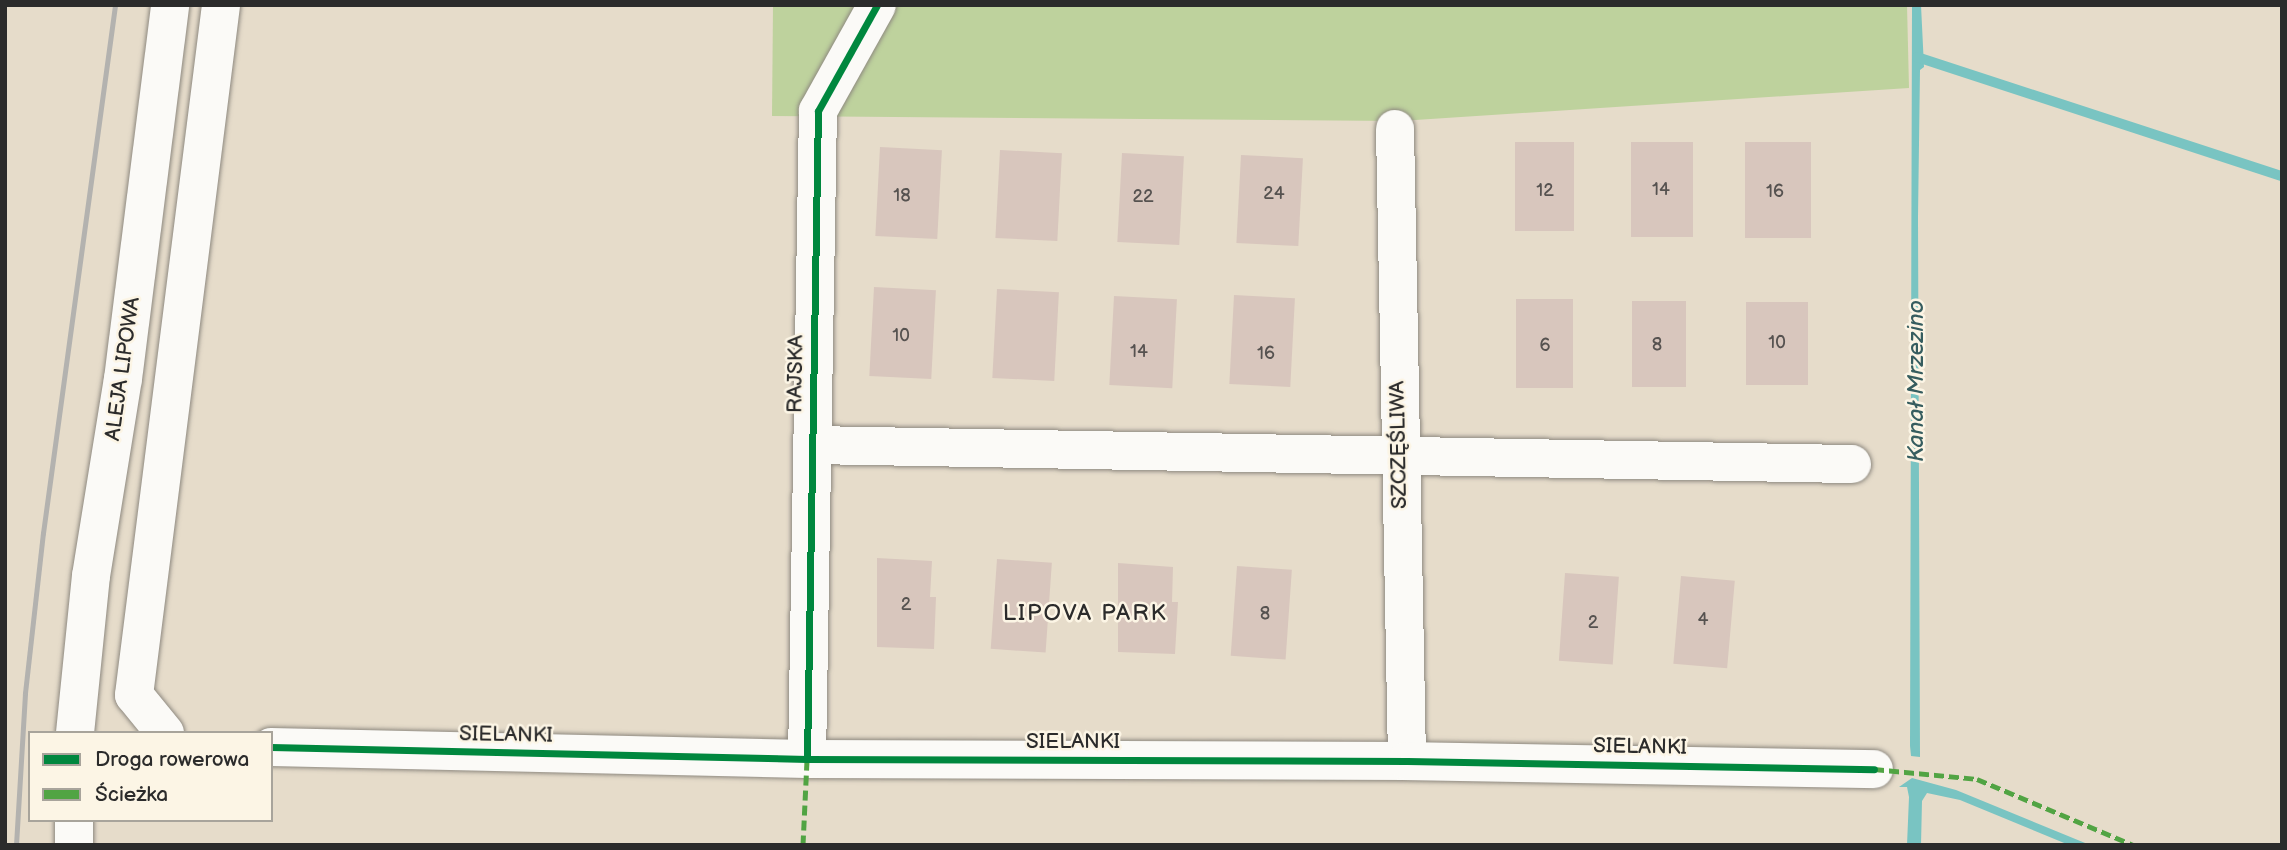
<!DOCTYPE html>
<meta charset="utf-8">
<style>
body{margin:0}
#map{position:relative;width:2287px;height:850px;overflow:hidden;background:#e6dcca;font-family:"Balsamiq Sans",sans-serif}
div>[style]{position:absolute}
.green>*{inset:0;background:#bed29d}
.water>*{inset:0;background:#79c4c2}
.stream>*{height:10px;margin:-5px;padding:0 5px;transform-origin:5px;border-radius:5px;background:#79c4c2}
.building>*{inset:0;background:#d8c6bd;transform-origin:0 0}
.roads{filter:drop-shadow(0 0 2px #8e8980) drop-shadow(0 0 2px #8e8980)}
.minor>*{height:38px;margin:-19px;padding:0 19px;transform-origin:19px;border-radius:19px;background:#fbfaf7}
.rail>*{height:5px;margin:-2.5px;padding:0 2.5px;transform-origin:2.5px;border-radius:2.5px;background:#b3b2af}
.quiet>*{height:5px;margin-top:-2.5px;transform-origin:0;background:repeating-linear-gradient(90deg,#51a443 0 10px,transparent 0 15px)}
.cycleway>*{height:7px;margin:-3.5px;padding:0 3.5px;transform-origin:3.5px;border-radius:3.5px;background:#00873e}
span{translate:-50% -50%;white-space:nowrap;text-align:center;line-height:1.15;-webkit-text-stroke:5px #fcf5e5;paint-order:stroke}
.number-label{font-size:18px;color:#565250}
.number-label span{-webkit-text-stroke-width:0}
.street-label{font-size:21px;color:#2b2b2b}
.water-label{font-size:23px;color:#365d5f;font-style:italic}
.neighbourhood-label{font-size:23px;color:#2b2b2b;letter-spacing:2px}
.frame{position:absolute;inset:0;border:7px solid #2b2b2b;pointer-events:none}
.legend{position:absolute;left:28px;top:731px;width:245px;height:91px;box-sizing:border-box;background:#fcf5e5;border:2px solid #a8a49b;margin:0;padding:9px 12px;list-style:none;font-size:21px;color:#2b2b2b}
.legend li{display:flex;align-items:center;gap:14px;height:35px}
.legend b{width:35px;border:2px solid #a8a49b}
</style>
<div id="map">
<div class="green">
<i style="clip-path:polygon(773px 5px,1907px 5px,1909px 88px,1400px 121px,772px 116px)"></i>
</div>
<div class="water">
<i style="clip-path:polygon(1912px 5px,1921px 5px,1924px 67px,1920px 70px,1918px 217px,1920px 757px,1911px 756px,1910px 746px)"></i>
<i style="clip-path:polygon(1912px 778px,1956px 790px,2090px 845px,2069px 845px,1960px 800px,1927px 793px,1922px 801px,1921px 845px,1907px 845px,1909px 797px,1907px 787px,1899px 787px)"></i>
</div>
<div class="stream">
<i style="left:1917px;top:57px;width:384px;rotate:18.1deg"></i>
</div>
<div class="building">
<i style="left:1515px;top:142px;width:59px;height:89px"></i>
<i style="left:1631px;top:142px;width:62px;height:95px"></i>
<i style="left:1745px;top:142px;width:66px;height:96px"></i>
<i style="left:880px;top:147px;width:62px;height:89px;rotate:3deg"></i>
<i style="left:1000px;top:150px;width:62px;height:88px;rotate:3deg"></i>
<i style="left:1122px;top:153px;width:62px;height:89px;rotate:3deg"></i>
<i style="left:1241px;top:155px;width:62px;height:88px;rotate:3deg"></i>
<i style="left:874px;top:287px;width:62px;height:89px;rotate:3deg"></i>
<i style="left:997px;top:289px;width:62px;height:89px;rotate:3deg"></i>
<i style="left:1234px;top:295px;width:61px;height:89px;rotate:3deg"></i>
<i style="left:1114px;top:296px;width:63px;height:89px;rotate:3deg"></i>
<i style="left:1516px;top:299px;width:57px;height:89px"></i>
<i style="left:1632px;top:301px;width:54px;height:86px"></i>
<i style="left:1808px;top:302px;width:83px;height:62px;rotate:90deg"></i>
<i style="clip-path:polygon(877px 558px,932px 561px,930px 597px,936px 597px,934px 649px,877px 647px)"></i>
<i style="left:997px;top:559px;width:55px;height:90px;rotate:4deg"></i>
<i style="clip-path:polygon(1118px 563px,1173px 567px,1172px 602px,1178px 602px,1175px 654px,1118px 652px)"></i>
<i style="left:1237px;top:566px;width:55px;height:90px;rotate:4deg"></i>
<i style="left:1565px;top:573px;width:54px;height:88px;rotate:4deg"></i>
<i style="left:1681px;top:576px;width:54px;height:88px;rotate:5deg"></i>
</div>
<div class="roads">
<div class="minor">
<i style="left:1395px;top:129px;width:632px;rotate:88.91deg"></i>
<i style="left:812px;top:445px;width:1040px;rotate:1.05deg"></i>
<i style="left:75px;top:733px;width:158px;rotate:-84.2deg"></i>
<i style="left:91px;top:576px;width:200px;rotate:-80.8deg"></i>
<i style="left:123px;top:379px;width:377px;rotate:-82.8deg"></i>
<i style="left:165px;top:733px;width:49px;rotate:-129.2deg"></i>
<i style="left:134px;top:695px;width:695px;rotate:-82.81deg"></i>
<i style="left:271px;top:747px;width:536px;rotate:1.28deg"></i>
<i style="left:807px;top:759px;width:600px;rotate:0.19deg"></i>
<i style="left:1407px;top:761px;width:467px;rotate:1deg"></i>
<i style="left:807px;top:759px;width:648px;rotate:-89.03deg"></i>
<i style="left:818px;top:111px;width:121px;rotate:-60.9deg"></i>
<i style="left:74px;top:845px;width:25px;rotate:-90deg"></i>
</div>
</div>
<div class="rail">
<i style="left:16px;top:845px;width:152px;rotate:-86.6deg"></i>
<i style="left:25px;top:693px;width:161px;rotate:-83.6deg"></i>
<i style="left:43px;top:533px;width:533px;rotate:-82.23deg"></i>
</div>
<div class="quiet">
<i style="left:1874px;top:769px;width:103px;rotate:5.5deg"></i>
<i style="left:1977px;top:779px;width:169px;rotate:22.9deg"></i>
<i style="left:803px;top:845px;width:86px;rotate:-87.3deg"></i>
</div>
<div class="cycleway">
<i style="left:271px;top:747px;width:536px;rotate:1.28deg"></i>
<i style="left:807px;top:759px;width:600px;rotate:0.19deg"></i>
<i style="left:1407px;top:761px;width:467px;rotate:1deg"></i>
<i style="left:807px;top:759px;width:648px;rotate:-89.03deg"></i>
<i style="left:818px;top:111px;width:121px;rotate:-60.9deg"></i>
</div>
<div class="number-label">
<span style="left:1661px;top:190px">14</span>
<span style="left:1545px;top:191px">12</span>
<span style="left:1775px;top:192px">16</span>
<span style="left:1274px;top:194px">24</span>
<span style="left:902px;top:196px">18</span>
<span style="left:1143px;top:197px">22</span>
<span style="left:901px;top:336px">10</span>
<span style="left:1777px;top:343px">10</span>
<span style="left:1657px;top:345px">8</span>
<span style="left:1545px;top:346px">6</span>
<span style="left:1139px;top:352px">14</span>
<span style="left:1266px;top:354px">16</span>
<span style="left:906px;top:605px">2</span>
<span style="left:1265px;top:614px">8</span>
<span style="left:1703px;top:620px">4</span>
<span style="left:1593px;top:623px">2</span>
</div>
<div class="street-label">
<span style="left:123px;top:369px;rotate:-82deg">ALEJA LIPOWA</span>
<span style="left:796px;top:374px;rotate:-89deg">RAJSKA</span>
<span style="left:1399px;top:445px;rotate:-91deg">SZCZĘŚLIWA</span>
<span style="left:506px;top:735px;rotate:1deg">SIELANKI</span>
<span style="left:1073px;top:742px">SIELANKI</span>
<span style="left:1640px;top:747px;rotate:1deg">SIELANKI</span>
</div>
<div class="water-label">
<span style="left:1916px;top:381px;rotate:-90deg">Kanał Mrzezino</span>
</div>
<div class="neighbourhood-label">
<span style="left:1085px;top:613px">LIPOVA PARK</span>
</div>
<div class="frame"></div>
<ul class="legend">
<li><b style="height:9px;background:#00873e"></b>Droga rowerowa</li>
<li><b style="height:9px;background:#51a443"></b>Ścieżka</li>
</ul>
</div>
